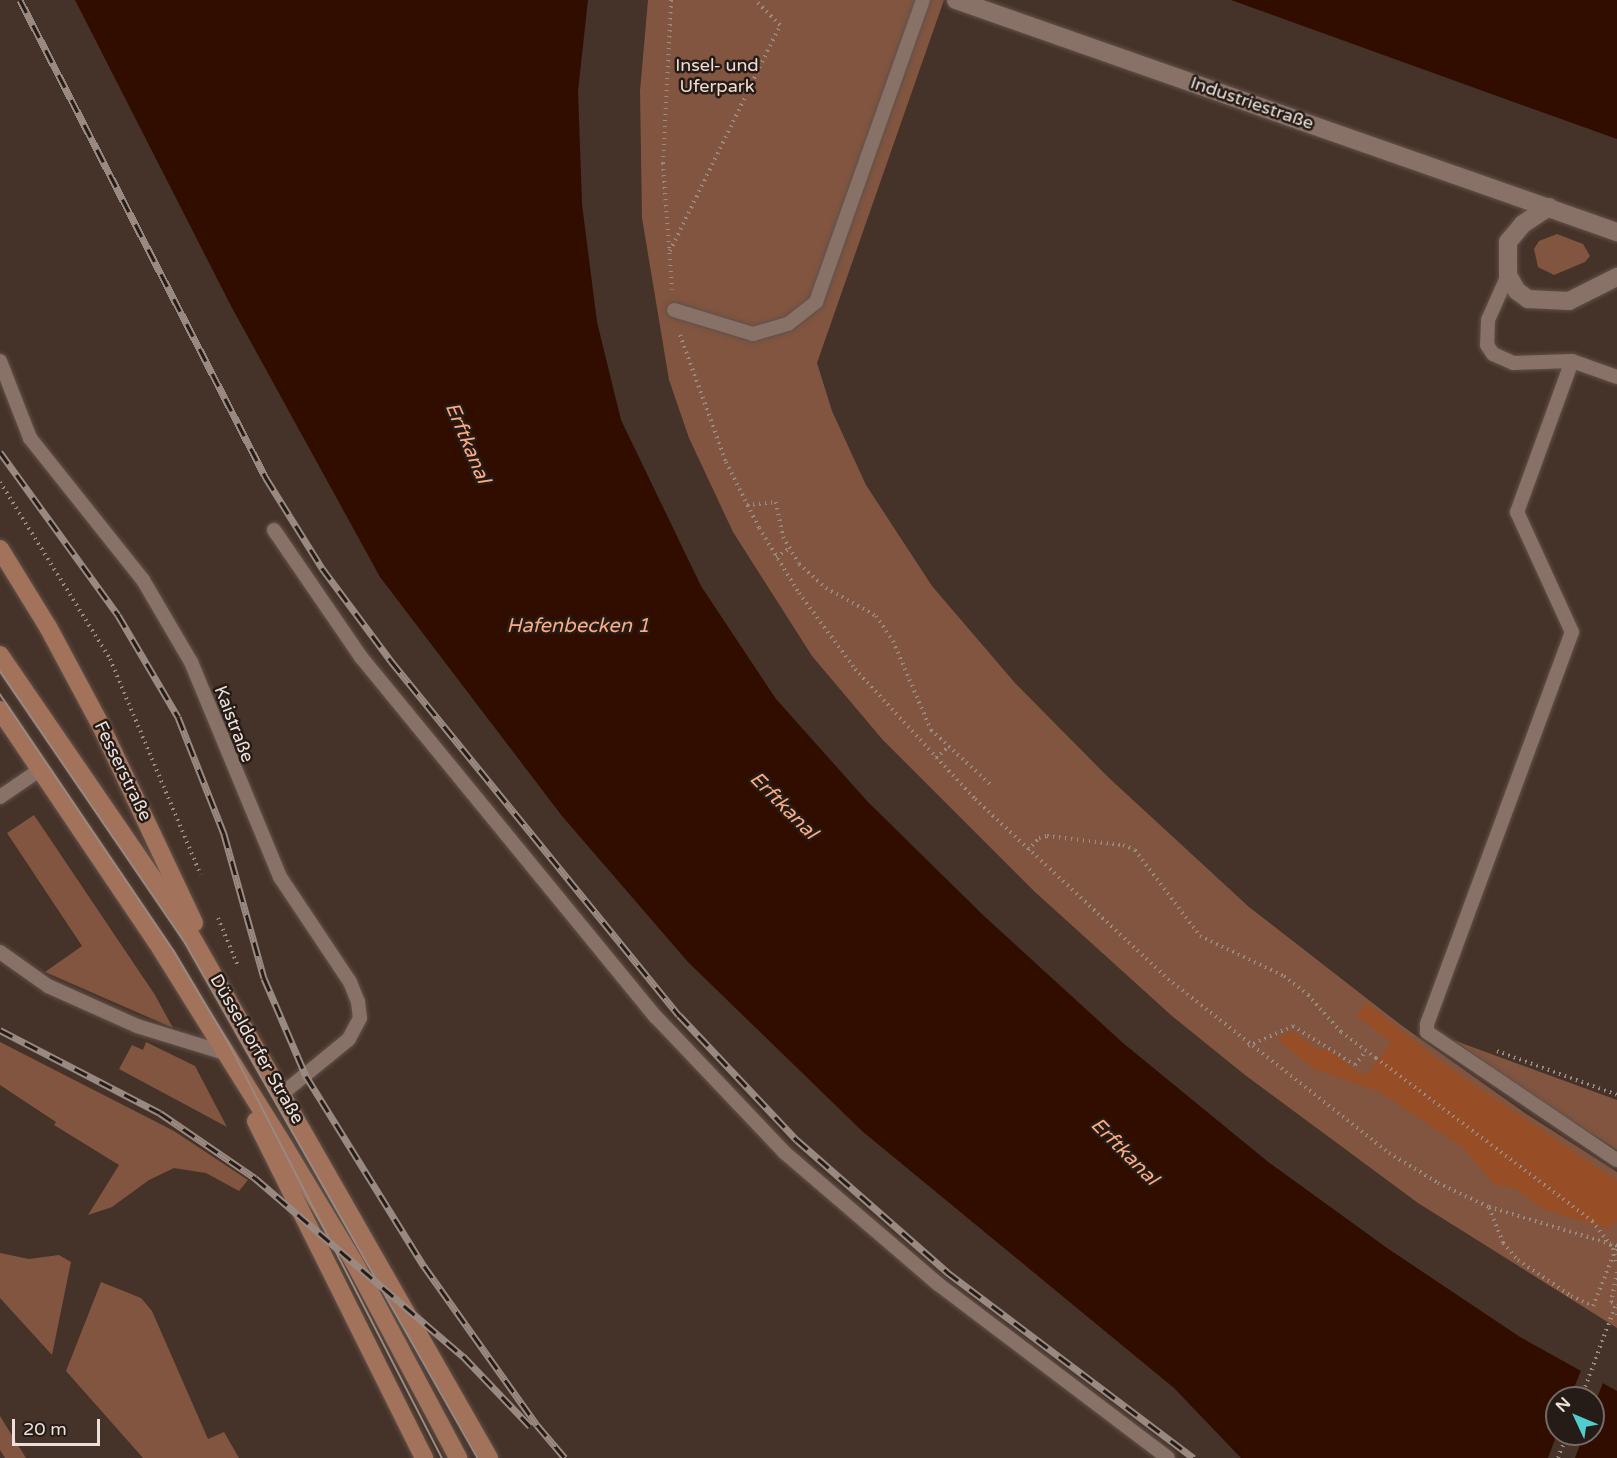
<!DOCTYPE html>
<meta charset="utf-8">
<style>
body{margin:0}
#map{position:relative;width:1617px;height:1458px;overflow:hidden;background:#453228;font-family:"Varela Round",sans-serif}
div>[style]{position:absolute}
.green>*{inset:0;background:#825540}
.forest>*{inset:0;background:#974e27}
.water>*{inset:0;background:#310d00}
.pier>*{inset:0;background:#453228}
.path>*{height:4px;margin-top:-2px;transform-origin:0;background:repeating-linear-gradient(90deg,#9b8b83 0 1.5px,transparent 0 6px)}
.roads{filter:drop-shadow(0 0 2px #615149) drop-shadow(0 0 2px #615149)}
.service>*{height:14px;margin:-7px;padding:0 7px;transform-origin:7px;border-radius:7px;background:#887167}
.minor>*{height:18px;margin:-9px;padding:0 9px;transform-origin:9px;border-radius:9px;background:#887167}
.secondary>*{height:18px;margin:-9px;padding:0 9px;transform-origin:9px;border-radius:9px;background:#a2725a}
.tram>*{height:1.5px;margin:-0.75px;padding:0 0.75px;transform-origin:0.75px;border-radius:0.75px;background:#998981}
.rail>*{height:7px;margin-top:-3.5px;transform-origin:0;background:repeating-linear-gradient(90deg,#251c18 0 14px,#998981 0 28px);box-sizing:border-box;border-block:2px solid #998981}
.path-bridge>*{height:4px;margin-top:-2px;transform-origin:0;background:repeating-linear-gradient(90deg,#9b8b83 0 1.5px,transparent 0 6px)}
span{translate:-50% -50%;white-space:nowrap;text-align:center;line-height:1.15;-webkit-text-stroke:5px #251c18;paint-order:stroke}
.park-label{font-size:18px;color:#f2dcd2}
.street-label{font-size:18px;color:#ede0da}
.water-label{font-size:20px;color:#fda981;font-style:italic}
.north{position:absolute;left:1545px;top:1386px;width:60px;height:60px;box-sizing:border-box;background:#251c18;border:2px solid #756a66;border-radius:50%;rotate:314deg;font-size:16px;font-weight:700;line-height:24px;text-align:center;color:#ede0da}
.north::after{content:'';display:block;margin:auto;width:21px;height:27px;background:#52cdcf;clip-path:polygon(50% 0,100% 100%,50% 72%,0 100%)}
.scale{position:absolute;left:12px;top:1419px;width:88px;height:27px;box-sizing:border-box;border:3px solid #ede0da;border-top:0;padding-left:8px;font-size:18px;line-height:21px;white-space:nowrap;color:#ede0da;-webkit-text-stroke:4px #251c18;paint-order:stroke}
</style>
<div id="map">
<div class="green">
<i style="clip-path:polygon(648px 0,944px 0,817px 363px,832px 411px,866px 485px,932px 586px,1015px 683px,1108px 777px,1249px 907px,1401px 1025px,1525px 1113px,1617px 1172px,1617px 1328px,1418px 1203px,1245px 1075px,1172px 1016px,1035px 892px,882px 739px,812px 656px,733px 532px,689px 438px,669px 380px,642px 218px,640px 91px)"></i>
<i style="clip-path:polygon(1557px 234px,1583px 244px,1590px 256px,1585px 262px,1554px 275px,1538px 267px,1534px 249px,1539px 241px)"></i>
<i style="clip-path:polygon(34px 815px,155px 995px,173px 1028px,45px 972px,82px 946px,7px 833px)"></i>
<i style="clip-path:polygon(1453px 1040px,1617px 1100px,1617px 1150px,1528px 1093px)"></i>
<i style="clip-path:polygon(0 1042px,174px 1131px,248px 1180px,239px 1191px,206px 1173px,174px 1168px,149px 1180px,112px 1207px,88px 1215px,119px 1165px,54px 1125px,56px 1122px,0 1085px)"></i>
<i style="clip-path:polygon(146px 1042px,195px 1066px,227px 1127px,119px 1069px,132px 1045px,143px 1050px)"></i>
<i style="clip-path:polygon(0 1253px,29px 1259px,59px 1255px,71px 1262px,52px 1355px,0 1298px)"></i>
<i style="clip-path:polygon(101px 1282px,141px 1298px,152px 1311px,208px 1439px,224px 1432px,239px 1458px,143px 1458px,66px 1371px)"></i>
<i style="clip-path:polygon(0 1416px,26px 1458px,5px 1458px,0 1450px)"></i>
</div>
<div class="forest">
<i style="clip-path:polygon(1367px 1003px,1444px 1064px,1617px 1181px,1617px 1222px,1614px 1221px,1610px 1229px,1581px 1221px,1543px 1209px,1514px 1188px,1495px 1185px,1461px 1146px,1378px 1091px,1314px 1069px,1277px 1039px,1292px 1031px,1318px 1049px,1331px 1051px,1360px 1074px,1368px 1073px,1391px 1042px,1356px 1015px)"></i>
</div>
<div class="water">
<i style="clip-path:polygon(evenodd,75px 0,588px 0,578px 91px,582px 204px,597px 322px,621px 420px,701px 586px,776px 699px,868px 802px,984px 916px,1123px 1043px,1267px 1161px,1387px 1248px,1520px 1337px,1617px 1391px,1617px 1458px,1241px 1458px,1174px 1388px,862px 1131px,688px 962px,562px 816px,380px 577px,231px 306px,75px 0,1557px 1398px,1593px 1398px,1593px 1434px,1557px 1434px,1557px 1398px)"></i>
<i style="clip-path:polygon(1231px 0,1617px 0,1617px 139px,1536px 110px)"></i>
</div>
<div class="pier">
<i style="clip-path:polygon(1582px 1368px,1604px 1380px,1593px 1409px,1593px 1398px,1570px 1398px)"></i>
<i style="clip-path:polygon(1557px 1434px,1584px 1434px,1575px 1458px,1548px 1458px)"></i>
</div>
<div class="path">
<i style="left:671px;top:0;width:163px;rotate:92.8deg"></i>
<i style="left:663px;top:163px;width:127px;rotate:85.9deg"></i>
<i style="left:670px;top:251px;width:251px;rotate:-64deg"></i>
<i style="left:780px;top:25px;width:35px;rotate:-135deg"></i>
<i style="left:680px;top:335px;width:135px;rotate:70.1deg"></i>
<i style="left:726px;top:462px;width:74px;rotate:63.4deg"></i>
<i style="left:759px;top:528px;width:76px;rotate:58.4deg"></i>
<i style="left:799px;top:593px;width:94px;rotate:53.6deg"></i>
<i style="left:855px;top:669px;width:177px;rotate:47.3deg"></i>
<i style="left:975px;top:799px;width:264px;rotate:43deg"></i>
<i style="left:1168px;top:979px;width:281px;rotate:38.2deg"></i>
<i style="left:1389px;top:1153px;width:57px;rotate:31.5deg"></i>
<i style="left:1438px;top:1183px;width:56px;rotate:25.2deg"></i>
<i style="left:1489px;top:1207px;width:134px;rotate:16.9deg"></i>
<i style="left:0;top:482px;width:208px;rotate:58.1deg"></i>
<i style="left:110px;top:659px;width:234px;rotate:67.2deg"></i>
<i style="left:747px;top:505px;width:29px;rotate:-6deg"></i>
<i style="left:776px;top:502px;width:36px;rotate:79deg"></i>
<i style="left:783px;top:537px;width:31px;rotate:59deg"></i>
<i style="left:799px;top:564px;width:36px;rotate:42deg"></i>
<i style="left:826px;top:588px;width:57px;rotate:29.2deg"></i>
<i style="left:876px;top:616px;width:30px;rotate:56deg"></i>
<i style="left:893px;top:641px;width:97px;rotate:66.9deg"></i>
<i style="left:931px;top:730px;width:80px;rotate:42.5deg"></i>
<i style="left:776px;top:557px;width:15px;rotate:-32deg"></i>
<i style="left:936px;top:758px;width:15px;rotate:-42deg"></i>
<i style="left:1028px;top:850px;width:16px;rotate:-47deg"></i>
<i style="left:1039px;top:838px;width:8px;rotate:-14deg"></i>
<i style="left:1047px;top:836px;width:77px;rotate:6.8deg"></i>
<i style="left:1123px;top:845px;width:13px;rotate:23deg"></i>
<i style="left:1135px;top:850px;width:108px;rotate:52.9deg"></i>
<i style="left:1200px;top:936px;width:93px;rotate:25.5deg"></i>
<i style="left:1284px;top:976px;width:31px;rotate:38deg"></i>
<i style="left:1308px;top:995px;width:50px;rotate:48.3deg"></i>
<i style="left:1341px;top:1032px;width:44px;rotate:36.6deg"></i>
<i style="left:218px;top:918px;width:52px;rotate:67.4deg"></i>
<i style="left:1248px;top:1046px;width:49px;rotate:-24deg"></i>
<i style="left:1293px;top:1026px;width:73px;rotate:32.2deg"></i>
<i style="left:1355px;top:1065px;width:18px;rotate:-52deg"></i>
<i style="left:1497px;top:1051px;width:128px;rotate:20.1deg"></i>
<i style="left:1489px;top:1208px;width:38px;rotate:68deg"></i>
<i style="left:1503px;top:1243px;width:23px;rotate:49deg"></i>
<i style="left:1518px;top:1260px;width:64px;rotate:34.2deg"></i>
<i style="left:1571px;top:1296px;width:24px;rotate:24deg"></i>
<i style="left:1593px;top:1306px;width:65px;rotate:-68.2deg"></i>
<i style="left:1617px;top:1272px;width:31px;rotate:101deg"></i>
<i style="left:1611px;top:1302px;width:6px;rotate:18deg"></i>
<i style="left:1617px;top:1314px;width:2px;rotate:90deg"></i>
<i style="left:1581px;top:1398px;width:100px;rotate:-69.6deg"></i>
<i style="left:1558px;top:1458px;width:26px;rotate:-69deg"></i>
</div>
<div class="roads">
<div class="service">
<i style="left:1508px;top:275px;width:49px;rotate:114deg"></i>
<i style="left:1488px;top:320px;width:25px;rotate:92deg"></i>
<i style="left:1487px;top:345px;width:11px;rotate:56deg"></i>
<i style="left:1493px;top:354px;width:22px;rotate:24deg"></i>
<i style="left:1513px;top:363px;width:59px;rotate:-1.9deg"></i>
<i style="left:674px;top:310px;width:83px;rotate:16.9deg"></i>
<i style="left:753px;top:334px;width:36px;rotate:-16deg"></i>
<i style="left:788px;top:324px;width:36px;rotate:-38deg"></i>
<i style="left:816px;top:302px;width:320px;rotate:-70.5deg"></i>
<i style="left:0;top:361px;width:83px;rotate:68.7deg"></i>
<i style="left:30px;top:438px;width:181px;rotate:51.5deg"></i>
<i style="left:143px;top:580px;width:95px;rotate:59.7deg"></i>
<i style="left:191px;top:662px;width:233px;rotate:67.5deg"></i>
<i style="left:280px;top:877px;width:126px;rotate:56.3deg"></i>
<i style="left:350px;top:982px;width:22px;rotate:68deg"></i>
<i style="left:358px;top:1002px;width:16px;rotate:83deg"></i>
<i style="left:360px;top:1018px;width:24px;rotate:118deg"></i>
<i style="left:349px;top:1039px;width:85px;rotate:140.7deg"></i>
<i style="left:1617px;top:377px;width:48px;rotate:-160.4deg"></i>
<i style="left:1572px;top:361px;width:161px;rotate:110deg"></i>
<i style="left:1517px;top:512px;width:132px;rotate:65.4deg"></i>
<i style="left:1572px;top:632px;width:419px;rotate:110.3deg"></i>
<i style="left:1427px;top:1025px;width:7px;rotate:90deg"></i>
<i style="left:1427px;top:1032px;width:229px;rotate:34deg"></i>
<i style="left:274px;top:530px;width:154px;rotate:55.6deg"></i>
<i style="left:361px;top:657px;width:465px;rotate:50.7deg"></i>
<i style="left:656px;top:1017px;width:186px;rotate:46.5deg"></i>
<i style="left:784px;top:1152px;width:203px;rotate:40.6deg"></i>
<i style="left:938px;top:1284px;width:288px;rotate:37.1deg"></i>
<i style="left:0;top:797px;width:50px;rotate:-34.3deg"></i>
<i style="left:0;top:952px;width:59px;rotate:35.3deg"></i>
<i style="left:48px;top:986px;width:98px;rotate:24.2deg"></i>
<i style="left:137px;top:1026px;width:92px;rotate:17.1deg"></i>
</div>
<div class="minor">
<i style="left:956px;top:0;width:701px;rotate:19.34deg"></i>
<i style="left:1549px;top:207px;width:31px;rotate:147deg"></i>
<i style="left:1523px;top:224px;width:23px;rotate:130deg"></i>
<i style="left:1508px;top:242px;width:33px;rotate:90deg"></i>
<i style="left:1508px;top:275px;width:18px;rotate:61deg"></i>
<i style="left:1517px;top:291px;width:14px;rotate:36deg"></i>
<i style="left:1528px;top:299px;width:41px;rotate:2.8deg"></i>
<i style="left:1569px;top:301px;width:54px;rotate:-26.6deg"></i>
</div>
<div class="secondary">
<i style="left:0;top:549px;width:92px;rotate:58.4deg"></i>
<i style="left:48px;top:627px;width:110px;rotate:61.8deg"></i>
<i style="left:100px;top:724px;width:220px;rotate:64.7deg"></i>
<i style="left:0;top:655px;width:324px;rotate:55.6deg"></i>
<i style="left:183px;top:922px;width:617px;rotate:60.28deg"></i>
<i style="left:0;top:710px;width:279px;rotate:56deg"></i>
<i style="left:156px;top:941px;width:242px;rotate:58deg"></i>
<i style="left:284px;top:1146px;width:135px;rotate:58.9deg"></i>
<i style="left:354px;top:1262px;width:222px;rotate:62deg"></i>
<i style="left:256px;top:1121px;width:377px;rotate:63.5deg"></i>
</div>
</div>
<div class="tram">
<i style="left:0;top:671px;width:330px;rotate:55.7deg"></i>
<i style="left:186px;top:944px;width:591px;rotate:60.4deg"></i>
<i style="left:0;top:694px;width:310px;rotate:55.9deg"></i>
<i style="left:174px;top:951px;width:109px;rotate:59.2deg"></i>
<i style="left:230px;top:1045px;width:464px;rotate:62.8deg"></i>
</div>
<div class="rail">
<i style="left:20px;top:0;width:538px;rotate:62.77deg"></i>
<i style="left:266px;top:478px;width:106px;rotate:58.1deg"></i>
<i style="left:322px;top:568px;width:116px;rotate:53.4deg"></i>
<i style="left:391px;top:661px;width:456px;rotate:50.9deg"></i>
<i style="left:679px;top:1015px;width:172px;rotate:46.7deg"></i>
<i style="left:797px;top:1140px;width:200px;rotate:41.3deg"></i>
<i style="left:947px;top:1272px;width:309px;rotate:37deg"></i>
<i style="left:0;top:452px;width:201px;rotate:54.1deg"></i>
<i style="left:118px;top:615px;width:118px;rotate:59.5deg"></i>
<i style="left:178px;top:717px;width:126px;rotate:68.5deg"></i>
<i style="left:224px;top:834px;width:149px;rotate:74.5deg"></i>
<i style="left:264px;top:978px;width:107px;rotate:66.8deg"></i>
<i style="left:306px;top:1076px;width:224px;rotate:58.2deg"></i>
<i style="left:424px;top:1266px;width:195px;rotate:54.6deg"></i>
<i style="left:537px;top:1425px;width:43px;rotate:49.7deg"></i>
<i style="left:0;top:1030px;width:180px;rotate:27.4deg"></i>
<i style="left:160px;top:1113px;width:115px;rotate:34.4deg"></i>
<i style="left:255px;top:1178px;width:274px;rotate:40.6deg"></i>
<i style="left:463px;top:1356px;width:97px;rotate:46.3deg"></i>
</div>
<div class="path-bridge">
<i style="left:1376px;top:1058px;width:271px;rotate:37deg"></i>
<i style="left:1592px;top:1221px;width:34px;rotate:52deg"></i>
<i style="left:1613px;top:1248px;width:17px;rotate:77deg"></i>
</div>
<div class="park-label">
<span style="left:717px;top:76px">Insel- und<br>Uferpark</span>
</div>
<div class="street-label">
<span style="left:1252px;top:103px;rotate:19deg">Industriestraße</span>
<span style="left:234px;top:724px;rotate:69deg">Kaistraße</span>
<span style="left:123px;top:771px;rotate:64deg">Fesserstraße</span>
<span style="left:257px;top:1049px;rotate:60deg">Düsseldorfer Straße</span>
</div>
<div class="water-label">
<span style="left:467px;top:443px;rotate:67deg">Erftkanal</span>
<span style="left:578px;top:626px">Hafenbecken 1</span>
<span style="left:783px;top:806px;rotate:45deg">Erftkanal</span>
<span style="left:1124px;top:1152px;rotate:45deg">Erftkanal</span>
</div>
<div class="north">N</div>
<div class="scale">20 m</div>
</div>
